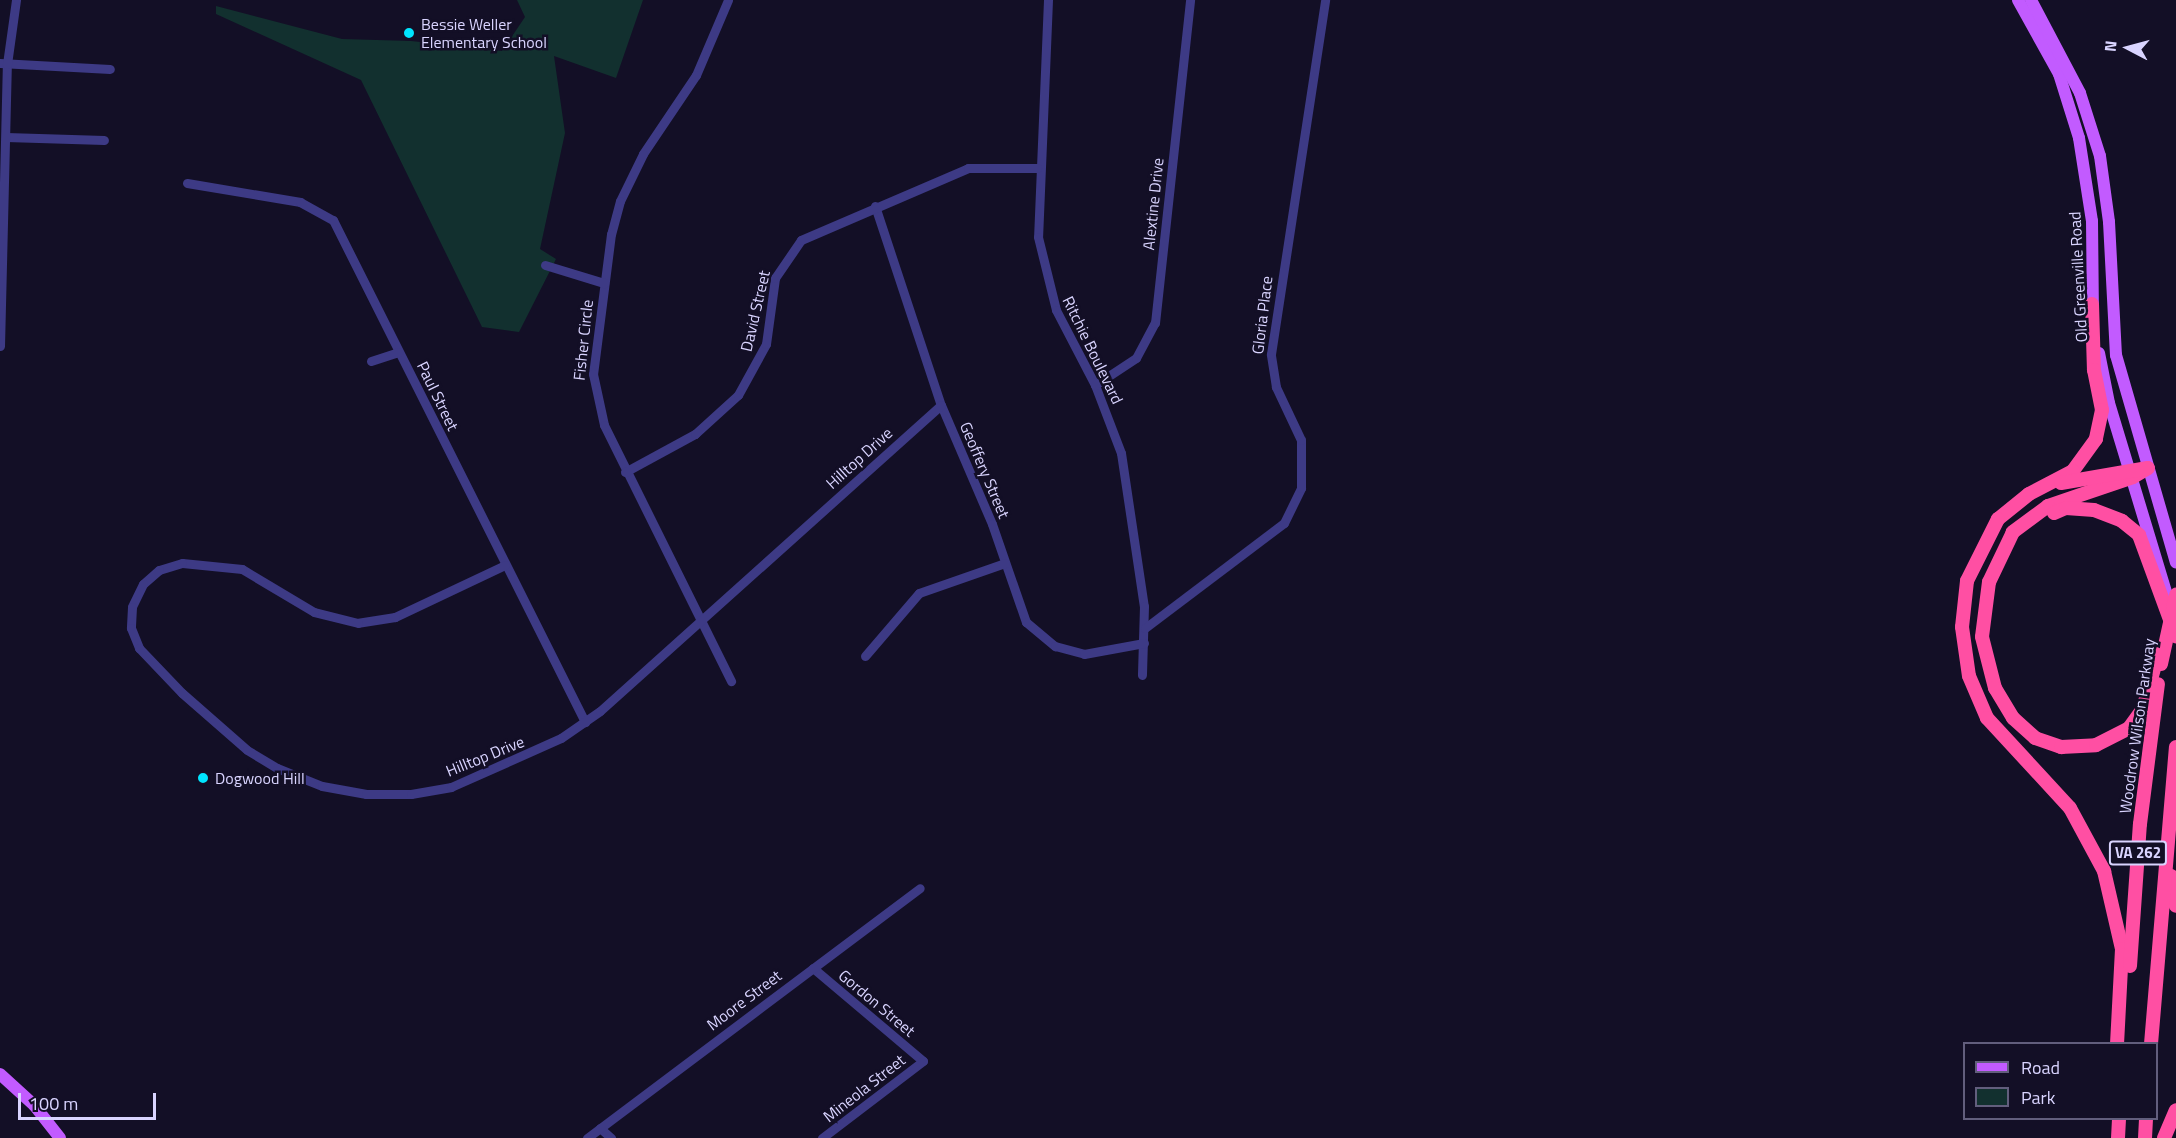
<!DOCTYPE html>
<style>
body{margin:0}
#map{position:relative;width:2176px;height:1138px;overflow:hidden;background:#130f26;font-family:"Titillium Web",sans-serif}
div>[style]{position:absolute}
.green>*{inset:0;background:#12302f}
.minor>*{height:9px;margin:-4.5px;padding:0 4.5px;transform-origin:4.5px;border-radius:4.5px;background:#3d3a85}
.major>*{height:12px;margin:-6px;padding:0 6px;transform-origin:6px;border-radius:6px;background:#c25bff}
.highway>*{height:14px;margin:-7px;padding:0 7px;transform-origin:7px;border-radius:7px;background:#ff4fa3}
.highway-bridge>*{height:14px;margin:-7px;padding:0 7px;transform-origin:7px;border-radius:7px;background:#ff4fa3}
.dots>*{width:16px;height:16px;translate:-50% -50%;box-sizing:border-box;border:3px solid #130f26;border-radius:50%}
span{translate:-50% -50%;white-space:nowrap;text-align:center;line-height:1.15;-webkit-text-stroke:5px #130f26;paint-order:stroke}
.shield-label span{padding:2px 4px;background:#130f26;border:2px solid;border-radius:4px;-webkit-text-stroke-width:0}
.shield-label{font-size:15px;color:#d9d4ff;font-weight:700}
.poi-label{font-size:16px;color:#d9d4ff}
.left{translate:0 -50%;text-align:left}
.street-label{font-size:16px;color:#d9d4ff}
.legend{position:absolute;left:1963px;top:1042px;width:195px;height:78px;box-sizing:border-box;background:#130f26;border:2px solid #625e7d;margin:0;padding:8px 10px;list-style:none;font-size:18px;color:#d9d4ff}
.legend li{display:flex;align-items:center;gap:12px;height:30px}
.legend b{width:30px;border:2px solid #625e7d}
.north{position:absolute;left:2098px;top:18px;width:60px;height:60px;-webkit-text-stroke:4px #130f26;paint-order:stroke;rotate:276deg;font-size:16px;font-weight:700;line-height:24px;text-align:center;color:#d9d4ff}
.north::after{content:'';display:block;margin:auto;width:21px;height:27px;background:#d9d4ff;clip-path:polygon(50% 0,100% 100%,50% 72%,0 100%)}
.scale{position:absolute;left:18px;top:1093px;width:138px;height:27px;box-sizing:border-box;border:3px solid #d9d4ff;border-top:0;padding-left:8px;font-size:18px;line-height:21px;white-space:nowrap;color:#d9d4ff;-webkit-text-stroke:4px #130f26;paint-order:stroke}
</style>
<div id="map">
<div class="green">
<i style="clip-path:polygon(517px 0,643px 0,616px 78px,554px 56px,565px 133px,540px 249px,556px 259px,519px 332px,482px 327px,361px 80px,216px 14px,216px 6px,342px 39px,411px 41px,502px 51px,525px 17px)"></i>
</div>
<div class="minor">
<i style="left:728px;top:0;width:82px;rotate:113.1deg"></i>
<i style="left:696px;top:75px;width:95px;rotate:123.9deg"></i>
<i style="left:643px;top:154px;width:52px;rotate:116.1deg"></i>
<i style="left:620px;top:201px;width:34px;rotate:105deg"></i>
<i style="left:611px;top:234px;width:141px;rotate:97.3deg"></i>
<i style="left:593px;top:374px;width:52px;rotate:77.8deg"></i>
<i style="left:604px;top:425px;width:286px;rotate:63.6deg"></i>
<i style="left:1048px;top:0;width:237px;rotate:92.4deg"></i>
<i style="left:1038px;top:237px;width:75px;rotate:76.1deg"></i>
<i style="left:1056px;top:310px;width:85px;rotate:62.5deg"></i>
<i style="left:1095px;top:385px;width:73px;rotate:69.1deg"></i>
<i style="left:1121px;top:453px;width:155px;rotate:81.5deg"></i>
<i style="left:1144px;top:606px;width:69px;rotate:91.7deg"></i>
<i style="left:0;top:63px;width:110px;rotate:3.1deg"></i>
<i style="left:6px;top:137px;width:98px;rotate:1.8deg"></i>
<i style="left:187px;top:183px;width:115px;rotate:9.5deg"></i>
<i style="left:300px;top:202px;width:38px;rotate:29deg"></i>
<i style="left:333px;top:220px;width:562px;rotate:63.34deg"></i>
<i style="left:875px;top:206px;width:210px;rotate:71.7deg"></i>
<i style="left:941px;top:405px;width:129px;rotate:66.8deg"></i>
<i style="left:992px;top:524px;width:104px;rotate:70.9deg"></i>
<i style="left:1026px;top:622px;width:38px;rotate:40deg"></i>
<i style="left:1055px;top:646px;width:30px;rotate:15deg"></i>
<i style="left:1084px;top:654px;width:61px;rotate:-10.4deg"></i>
<i style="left:545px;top:265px;width:62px;rotate:17deg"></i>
<i style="left:0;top:346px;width:282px;rotate:-88.6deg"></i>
<i style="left:7px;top:64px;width:65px;rotate:-82deg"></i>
<i style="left:371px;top:361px;width:29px;rotate:-18deg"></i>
<i style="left:1095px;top:385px;width:49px;rotate:-33.4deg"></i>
<i style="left:1136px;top:358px;width:40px;rotate:-62deg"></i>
<i style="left:1155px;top:323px;width:325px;rotate:-83.8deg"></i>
<i style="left:625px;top:472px;width:80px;rotate:-28.5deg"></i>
<i style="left:695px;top:434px;width:58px;rotate:-42.2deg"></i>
<i style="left:738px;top:395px;width:58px;rotate:-61.2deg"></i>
<i style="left:766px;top:344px;width:67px;rotate:-82.2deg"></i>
<i style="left:775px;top:278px;width:46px;rotate:-55.6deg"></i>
<i style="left:801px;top:240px;width:182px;rotate:-23.3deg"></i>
<i style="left:968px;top:168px;width:69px"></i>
<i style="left:505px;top:565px;width:122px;rotate:154.7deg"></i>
<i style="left:395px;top:617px;width:37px;rotate:171deg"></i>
<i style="left:358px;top:623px;width:45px;rotate:-166deg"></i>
<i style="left:314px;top:612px;width:84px;rotate:-149.2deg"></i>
<i style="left:242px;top:569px;width:60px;rotate:-174.3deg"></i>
<i style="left:182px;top:563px;width:24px;rotate:163deg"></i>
<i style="left:159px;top:570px;width:21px;rotate:139deg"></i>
<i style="left:143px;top:584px;width:25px;rotate:116deg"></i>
<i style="left:132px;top:607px;width:21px;rotate:93deg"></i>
<i style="left:131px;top:628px;width:22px;rotate:68deg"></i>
<i style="left:139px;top:648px;width:62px;rotate:46.3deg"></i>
<i style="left:182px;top:693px;width:86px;rotate:41.2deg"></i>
<i style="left:247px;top:750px;width:35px;rotate:31deg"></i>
<i style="left:277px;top:768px;width:48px;rotate:21.8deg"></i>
<i style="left:322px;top:786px;width:45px;rotate:10.3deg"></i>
<i style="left:366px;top:794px;width:45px"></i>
<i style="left:411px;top:794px;width:41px;rotate:-9.9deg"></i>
<i style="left:451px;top:787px;width:120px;rotate:-24deg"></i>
<i style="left:561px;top:738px;width:47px;rotate:-34.7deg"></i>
<i style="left:600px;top:711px;width:458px;rotate:-41.9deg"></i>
<i style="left:1145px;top:628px;width:174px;rotate:-37.1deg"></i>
<i style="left:1284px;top:523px;width:39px;rotate:-64deg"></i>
<i style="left:1301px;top:488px;width:48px;rotate:-90deg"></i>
<i style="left:1301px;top:440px;width:59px;rotate:-115.3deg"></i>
<i style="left:1276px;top:387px;width:33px;rotate:-99deg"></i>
<i style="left:1271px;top:354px;width:358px;rotate:-81.3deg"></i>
<i style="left:865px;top:656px;width:83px;rotate:-49.4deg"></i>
<i style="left:919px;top:593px;width:91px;rotate:-19.2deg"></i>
<i style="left:813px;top:968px;width:144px;rotate:40.2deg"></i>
<i style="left:923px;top:1061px;width:127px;rotate:142.7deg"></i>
<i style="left:600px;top:1128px;width:15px;rotate:42deg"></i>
<i style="left:587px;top:1138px;width:416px;rotate:-36.9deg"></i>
</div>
<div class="major">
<i style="left:2018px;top:0;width:85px;rotate:61deg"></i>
<i style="left:2059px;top:74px;width:67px;rotate:72.6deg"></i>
<i style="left:2079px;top:138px;width:84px;rotate:81.1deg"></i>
<i style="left:2092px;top:221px;width:91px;rotate:89.4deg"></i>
<i style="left:2031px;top:0;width:105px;rotate:62.2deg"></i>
<i style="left:2080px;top:93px;width:66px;rotate:72.4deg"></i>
<i style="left:2100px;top:156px;width:67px;rotate:82.2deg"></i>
<i style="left:2109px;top:222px;width:133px;rotate:87deg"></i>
<i style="left:2116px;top:355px;width:216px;rotate:73.9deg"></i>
<i style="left:2099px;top:353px;width:51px;rotate:78.7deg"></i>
<i style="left:2109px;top:403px;width:205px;rotate:73.2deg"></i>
<i style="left:0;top:1074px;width:46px;rotate:42.4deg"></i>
<i style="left:34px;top:1105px;width:42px;rotate:51.8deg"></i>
</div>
<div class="highway">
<i style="left:2092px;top:304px;width:66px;rotate:88.3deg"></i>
<i style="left:2094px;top:370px;width:41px;rotate:78.7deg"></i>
<i style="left:2102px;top:410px;width:30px;rotate:102deg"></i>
<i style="left:2096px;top:439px;width:39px;rotate:126deg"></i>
<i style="left:2073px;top:471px;width:50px;rotate:152.4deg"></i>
<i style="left:2029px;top:494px;width:40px;rotate:141deg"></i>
<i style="left:1998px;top:519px;width:69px;rotate:116.6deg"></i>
<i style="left:1967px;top:581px;width:46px;rotate:96.2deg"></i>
<i style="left:1962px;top:627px;width:49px;rotate:81.9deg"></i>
<i style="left:1969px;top:676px;width:46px;rotate:66.8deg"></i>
<i style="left:1987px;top:718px;width:122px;rotate:47.3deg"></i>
<i style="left:2070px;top:808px;width:72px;rotate:61.6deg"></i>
<i style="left:2104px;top:871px;width:80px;rotate:77deg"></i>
<i style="left:2122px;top:949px;width:95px;rotate:93deg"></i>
<i style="left:2148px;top:468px;width:17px;rotate:149deg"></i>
<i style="left:2133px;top:477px;width:90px;rotate:161.2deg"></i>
<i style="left:2048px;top:506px;width:44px;rotate:143.4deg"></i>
<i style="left:2013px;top:532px;width:55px;rotate:115.6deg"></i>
<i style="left:1989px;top:582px;width:55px;rotate:97.3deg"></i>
<i style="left:1982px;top:637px;width:53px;rotate:75.7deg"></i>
<i style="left:1995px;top:688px;width:35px;rotate:59deg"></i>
<i style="left:2013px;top:718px;width:30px;rotate:42deg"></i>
<i style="left:2035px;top:738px;width:28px;rotate:19deg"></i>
<i style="left:2061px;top:747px;width:35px;rotate:-3deg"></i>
<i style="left:2096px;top:745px;width:37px;rotate:-27deg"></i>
<i style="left:2129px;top:728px;width:24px;rotate:-54deg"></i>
<i style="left:2143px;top:709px;width:57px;rotate:-74.7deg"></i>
<i style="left:2061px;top:483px;width:88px;rotate:-9.8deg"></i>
<i style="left:2054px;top:513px;width:13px;rotate:-23deg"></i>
<i style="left:2066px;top:508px;width:28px;rotate:4deg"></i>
<i style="left:2094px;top:510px;width:30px;rotate:21deg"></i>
<i style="left:2122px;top:521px;width:22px;rotate:39deg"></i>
<i style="left:2139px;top:535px;width:108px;rotate:69.9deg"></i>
<i style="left:2171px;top:876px;width:30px;rotate:81deg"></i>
<i style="left:2130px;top:966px;width:142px;rotate:-86deg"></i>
<i style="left:2140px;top:824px;width:141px;rotate:-82.7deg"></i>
<i style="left:2151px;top:1044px;width:298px;rotate:-85.2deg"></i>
<i style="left:2118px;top:1138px;width:20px;rotate:-87deg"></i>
<i style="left:2145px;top:1138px;width:20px;rotate:-87deg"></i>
<i style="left:2164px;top:1138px;width:30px;rotate:-67deg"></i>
</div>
<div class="highway-bridge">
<i style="left:2161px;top:664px;width:71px;rotate:-77.7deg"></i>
</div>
<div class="dots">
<i style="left:409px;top:33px;background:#00e5ff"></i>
<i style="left:203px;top:778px;background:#00e5ff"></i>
</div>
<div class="shield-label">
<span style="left:2138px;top:853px">VA 262</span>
</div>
<div class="poi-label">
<span class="left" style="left:421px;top:33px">Bessie Weller<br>Elementary School</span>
<span class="left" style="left:215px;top:778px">Dogwood Hill</span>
</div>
<div class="street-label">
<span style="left:1153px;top:204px;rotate:-84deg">Alextine Drive</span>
<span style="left:2078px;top:277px;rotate:-93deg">Old Greenville Road</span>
<span style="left:755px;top:311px;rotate:-77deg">David Street</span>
<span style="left:1262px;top:315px;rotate:-83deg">Gloria Place</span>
<span style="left:583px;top:340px;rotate:-84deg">Fisher Circle</span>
<span style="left:1093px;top:350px;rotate:64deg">Ritchie Boulevard</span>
<span style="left:438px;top:396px;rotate:64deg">Paul Street</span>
<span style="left:859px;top:458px;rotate:-42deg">Hilltop Drive</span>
<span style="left:985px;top:470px;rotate:67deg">Geoffery Street</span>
<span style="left:2137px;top:726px;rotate:-82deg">Woodrow Wilson Parkway</span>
<span style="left:485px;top:756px;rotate:-22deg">Hilltop Drive</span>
<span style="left:744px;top:1000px;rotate:-37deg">Moore Street</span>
<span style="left:877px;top:1003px;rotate:40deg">Gordon Street</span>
<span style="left:864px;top:1088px;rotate:-38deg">Mineola Street</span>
</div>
<ul class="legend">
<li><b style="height:8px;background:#c25bff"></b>Road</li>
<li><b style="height:16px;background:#12302f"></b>Park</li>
</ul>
<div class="north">N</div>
<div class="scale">100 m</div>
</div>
